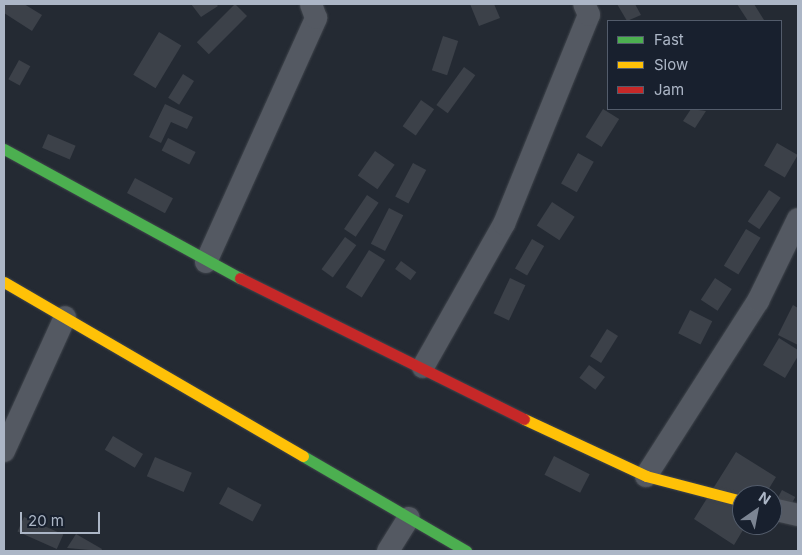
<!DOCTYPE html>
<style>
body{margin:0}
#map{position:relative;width:802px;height:555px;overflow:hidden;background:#242a33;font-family:Inter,sans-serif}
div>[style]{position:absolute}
.building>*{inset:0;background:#3c4149;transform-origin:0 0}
.roads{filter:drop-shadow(0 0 1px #40454c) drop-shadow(0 0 1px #40454c)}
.street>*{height:22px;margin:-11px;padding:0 11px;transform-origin:11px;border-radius:11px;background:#545962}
.fast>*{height:11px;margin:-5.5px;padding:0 5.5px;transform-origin:5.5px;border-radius:5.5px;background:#4caf50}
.slow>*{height:11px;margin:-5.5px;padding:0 5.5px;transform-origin:5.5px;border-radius:5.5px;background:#ffc107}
.jam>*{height:11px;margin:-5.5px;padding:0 5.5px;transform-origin:5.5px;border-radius:5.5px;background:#c62828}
span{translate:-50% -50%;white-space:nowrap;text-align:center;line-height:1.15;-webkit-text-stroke:5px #18202e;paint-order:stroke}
.frame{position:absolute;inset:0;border:5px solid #acb6c6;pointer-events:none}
.legend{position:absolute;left:607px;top:20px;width:175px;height:90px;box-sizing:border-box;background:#18202e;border:1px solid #535c6b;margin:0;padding:6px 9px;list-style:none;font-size:15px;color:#acb6c6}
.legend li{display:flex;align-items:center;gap:10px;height:25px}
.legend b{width:25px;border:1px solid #535c6b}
.north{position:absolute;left:732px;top:485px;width:50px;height:50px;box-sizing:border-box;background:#18202e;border:1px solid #535c6b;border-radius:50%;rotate:33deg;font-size:14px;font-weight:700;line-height:20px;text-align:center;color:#acb6c6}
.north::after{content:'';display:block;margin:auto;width:18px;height:22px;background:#7c8593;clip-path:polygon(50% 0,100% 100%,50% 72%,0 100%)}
.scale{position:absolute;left:20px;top:512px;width:80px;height:22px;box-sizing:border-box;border:2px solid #acb6c6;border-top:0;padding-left:6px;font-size:15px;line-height:18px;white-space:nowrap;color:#acb6c6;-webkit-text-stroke:4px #18202e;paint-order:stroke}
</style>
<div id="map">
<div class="building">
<i style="clip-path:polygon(4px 4px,24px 4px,42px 15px,32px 31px,4px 13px)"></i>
<i style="clip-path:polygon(191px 4px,216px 4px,218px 6px,201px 17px)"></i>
<i style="left:235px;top:4px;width:17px;height:54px;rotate:45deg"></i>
<i style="clip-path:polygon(470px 4px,494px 4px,500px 18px,479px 26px)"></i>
<i style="clip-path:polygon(617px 4px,635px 4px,641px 15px,627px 21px)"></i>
<i style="clip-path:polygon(737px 4px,754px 4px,764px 20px,748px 21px)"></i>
<i style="left:159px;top:32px;width:26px;height:50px;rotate:31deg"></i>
<i style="left:443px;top:36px;width:16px;height:36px;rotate:18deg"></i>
<i style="left:19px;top:60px;width:13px;height:22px;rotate:29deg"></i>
<i style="left:464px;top:67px;width:14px;height:47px;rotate:36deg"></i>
<i style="left:183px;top:74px;width:13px;height:28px;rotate:32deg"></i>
<i style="left:421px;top:100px;width:16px;height:32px;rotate:35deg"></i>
<i style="clip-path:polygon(165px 104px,193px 117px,187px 129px,171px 122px,161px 143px,149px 137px)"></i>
<i style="left:603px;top:109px;width:19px;height:33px;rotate:32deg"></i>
<i style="clip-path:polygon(691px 109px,706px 111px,695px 128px,683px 121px)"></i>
<i style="left:48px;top:134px;width:30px;height:15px;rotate:23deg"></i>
<i style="left:168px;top:138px;width:31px;height:14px;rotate:27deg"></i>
<i style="left:777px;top:143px;width:24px;height:26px;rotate:30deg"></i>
<i style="left:375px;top:151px;width:24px;height:30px;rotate:35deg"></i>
<i style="left:578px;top:153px;width:18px;height:35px;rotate:29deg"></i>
<i style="left:413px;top:163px;width:15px;height:38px;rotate:28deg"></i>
<i style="left:135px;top:178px;width:43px;height:17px;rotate:28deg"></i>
<i style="left:769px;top:190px;width:14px;height:38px;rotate:34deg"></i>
<i style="left:367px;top:195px;width:14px;height:41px;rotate:34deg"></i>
<i style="left:552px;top:202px;width:27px;height:28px;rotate:33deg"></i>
<i style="left:389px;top:208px;width:16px;height:40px;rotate:27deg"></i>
<i style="left:746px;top:229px;width:17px;height:43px;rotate:31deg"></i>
<i style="left:345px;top:237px;width:14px;height:40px;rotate:36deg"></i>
<i style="left:532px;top:239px;width:14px;height:34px;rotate:30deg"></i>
<i style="left:369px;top:250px;width:19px;height:44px;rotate:32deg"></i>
<i style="left:401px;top:261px;width:19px;height:10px;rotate:36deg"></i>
<i style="left:510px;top:278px;width:17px;height:39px;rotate:25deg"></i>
<i style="left:715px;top:278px;width:20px;height:26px;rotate:33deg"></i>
<i style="clip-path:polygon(793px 305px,798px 308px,798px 345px,778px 335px)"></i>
<i style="left:690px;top:310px;width:25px;height:26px;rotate:27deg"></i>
<i style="left:607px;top:329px;width:13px;height:32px;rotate:32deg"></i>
<i style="clip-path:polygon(779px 338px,798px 350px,798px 356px,785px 378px,763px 365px)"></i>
<i style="left:589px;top:365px;width:20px;height:16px;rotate:37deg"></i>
<i style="left:113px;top:436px;width:35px;height:16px;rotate:31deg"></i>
<i style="clip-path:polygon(736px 452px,776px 477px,765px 495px,742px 495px,742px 525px,746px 525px,734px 545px,694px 519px)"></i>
<i style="left:554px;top:456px;width:40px;height:21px;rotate:27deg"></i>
<i style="left:155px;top:457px;width:40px;height:21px;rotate:23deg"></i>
<i style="left:228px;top:487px;width:38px;height:19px;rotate:28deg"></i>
<i style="left:782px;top:490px;width:15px;height:19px;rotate:28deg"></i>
<i style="left:24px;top:517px;width:43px;height:16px;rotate:24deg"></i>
<i style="clip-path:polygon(76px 534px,102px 549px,101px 551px,67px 548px)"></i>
</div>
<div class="roads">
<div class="street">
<i style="left:206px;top:262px;width:268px;rotate:-65.7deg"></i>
<i style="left:316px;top:18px;width:15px;rotate:-110deg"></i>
<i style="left:423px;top:367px;width:164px;rotate:-60.5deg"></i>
<i style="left:504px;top:224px;width:226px;rotate:-67.9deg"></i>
<i style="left:589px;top:15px;width:12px;rotate:-114deg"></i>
<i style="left:4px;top:451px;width:147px;rotate:-65.5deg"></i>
<i style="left:646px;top:476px;width:208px;rotate:-57.4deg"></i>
<i style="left:758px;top:301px;width:91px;rotate:-64deg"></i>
<i style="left:772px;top:509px;width:27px;rotate:13deg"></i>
<i style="left:388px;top:551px;width:39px;rotate:-58deg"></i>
</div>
<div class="fast">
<i style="left:4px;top:149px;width:269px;rotate:28.7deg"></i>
<i style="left:303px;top:456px;width:189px;rotate:30.2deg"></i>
</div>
<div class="slow">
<i style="left:4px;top:282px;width:346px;rotate:30.2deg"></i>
<i style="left:524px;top:419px;width:135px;rotate:25deg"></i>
<i style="left:646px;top:476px;width:99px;rotate:14.6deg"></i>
</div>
<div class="jam">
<i style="left:240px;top:278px;width:317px;rotate:26.4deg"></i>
</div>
</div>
<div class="frame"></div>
<ul class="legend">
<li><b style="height:6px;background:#4caf50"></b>Fast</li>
<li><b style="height:6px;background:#ffc107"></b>Slow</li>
<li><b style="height:6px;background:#c62828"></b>Jam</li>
</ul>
<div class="north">N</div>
<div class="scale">20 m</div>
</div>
